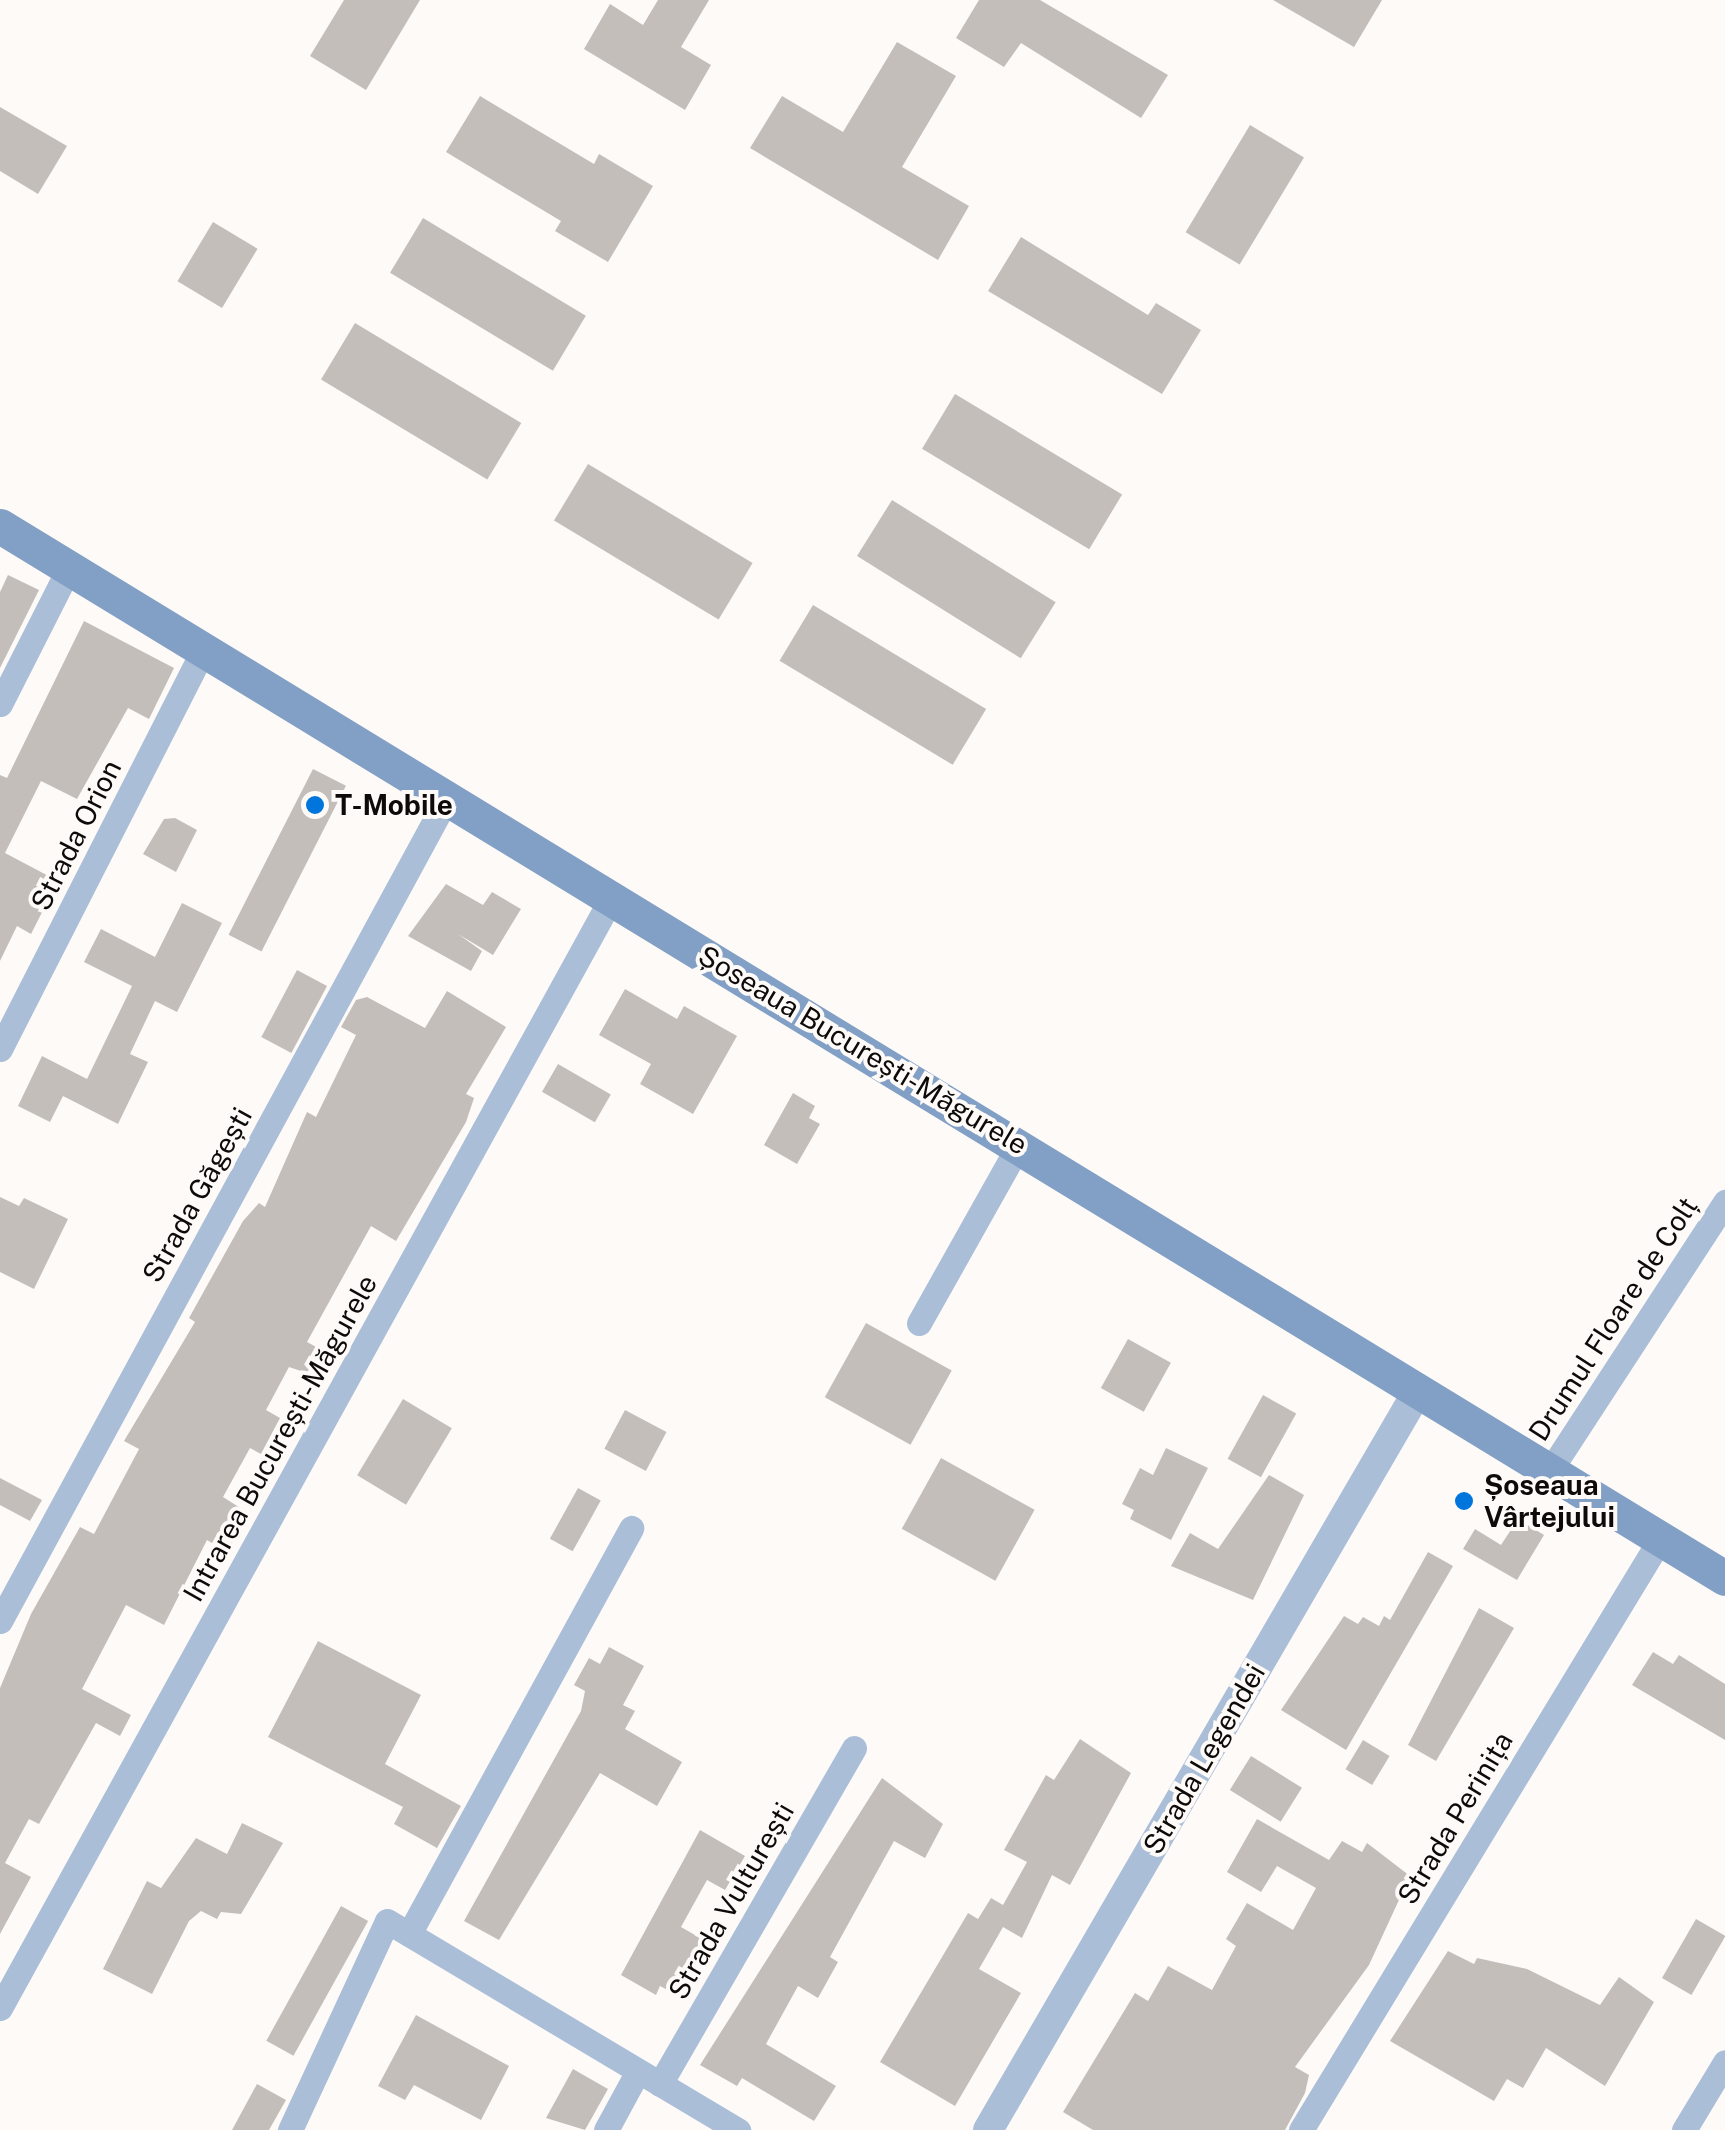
<!DOCTYPE html>
<meta charset="utf-8">
<style>
body{margin:0}
#map{position:relative;width:1725px;height:2130px;overflow:hidden;background:#fefaf8;font-family:"Public Sans",sans-serif}
div>[style]{position:absolute}
.building>*{inset:0;background:#c4bebb;transform-origin:0 0}
.minor>*{height:25px;margin:-12.5px;padding:0 12.5px;transform-origin:12.5px;border-radius:12.5px;background:#aabed8}
.tertiary>*{height:30px;margin:-15px;padding:0 15px;transform-origin:15px;border-radius:15px;background:#aabed8}
.secondary>*{height:35px;margin:-17.5px;padding:0 17.5px;transform-origin:17.5px;border-radius:17.5px;background:#82a0c5}
.dots>*{width:28px;height:28px;translate:-50% -50%;box-sizing:border-box;border:5px solid #fefaf8;border-radius:50%}
span{translate:-50% -50%;white-space:nowrap;text-align:center;line-height:1.15;-webkit-text-stroke:8px #fefaf8;paint-order:stroke}
.poi-label{font-size:28px;color:#0d0b0a;font-weight:700}
.left{translate:0 -50%;text-align:left}
.street-label{font-size:28px;color:#0d0b0a}
</style>
<div id="map">
<div class="building">
<i style="clip-path:polygon(344px 0,420px 0,366px 90px,310px 56px)"></i>
<i style="clip-path:polygon(658px 0,709px 0,681px 47px,711px 65px,685px 110px,584px 49px,610px 4px,643px 25px)"></i>
<i style="clip-path:polygon(979px 0,1040px 0,1168px 75px,1141px 118px,1021px 43px,1004px 67px,956px 38px)"></i>
<i style="clip-path:polygon(1273px 0,1382px 0,1354px 47px)"></i>
<i style="clip-path:polygon(897px 42px,956px 76px,902px 167px,969px 206px,938px 260px,750px 148px,782px 96px,843px 132px)"></i>
<i style="clip-path:polygon(480px 96px,594px 164px,599px 154px,653px 186px,608px 262px,555px 231px,561px 221px,446px 152px)"></i>
<i style="clip-path:polygon(0 107px,67px 146px,38px 194px,0 171px)"></i>
<i style="left:1250px;top:125px;width:63px;height:125px;rotate:31deg"></i>
<i style="left:423px;top:218px;width:190px;height:64px;rotate:31deg"></i>
<i style="left:213px;top:222px;width:52px;height:69px;rotate:31deg"></i>
<i style="clip-path:polygon(1021px 237px,1148px 315px,1156px 303px,1201px 330px,1162px 394px,988px 291px)"></i>
<i style="left:355px;top:323px;width:194px;height:66px;rotate:31deg"></i>
<i style="left:955px;top:394px;width:195px;height:64px;rotate:31deg"></i>
<i style="left:588px;top:464px;width:192px;height:66px;rotate:31deg"></i>
<i style="left:892px;top:500px;width:193px;height:66px;rotate:32deg"></i>
<i style="clip-path:polygon(8px 575px,39px 590px,0 668px,0 592px)"></i>
<i style="left:813px;top:605px;width:202px;height:65px;rotate:31deg"></i>
<i style="clip-path:polygon(84px 621px,174px 668px,149px 719px,128px 708px,77px 799px,41px 781px,5px 853px,58px 881px,31px 934px,17px 926px,0 961px,0 775px,7px 778px)"></i>
<i style="left:313px;top:769px;width:37px;height:186px;rotate:27deg"></i>
<i style="clip-path:polygon(175px 818px,197px 830px,176px 872px,143px 854px,164px 819px)"></i>
<i style="clip-path:polygon(446px 884px,483px 905px,492px 892px,521px 909px,493px 955px,458px 934px,482px 951px,471px 971px,408px 936px)"></i>
<i style="clip-path:polygon(182px 903px,222px 923px,177px 1012px,155px 1001px,130px 1054px,148px 1062px,118px 1124px,63px 1096px,50px 1122px,18px 1106px,42px 1056px,87px 1079px,132px 986px,84px 962px,101px 929px,155px 957px)"></i>
<i style="left:297px;top:970px;width:34px;height:76px;rotate:28deg"></i>
<i style="clip-path:polygon(625px 989px,677px 1019px,684px 1006px,737px 1036px,693px 1114px,640px 1084px,651px 1064px,599px 1035px)"></i>
<i style="clip-path:polygon(447px 991px,506px 1027px,466px 1094px,474px 1098px,466px 1122px,396px 1241px,371px 1226px,307px 1342px,320px 1349px,307px 1373px,289px 1367px,266px 1410px,280px 1418px,261px 1454px,250px 1448px,223px 1497px,250px 1514px,226px 1552px,207px 1540px,164px 1625px,126px 1605px,82px 1689px,131px 1715px,120px 1736px,96px 1723px,39px 1824px,29px 1819px,5px 1863px,31px 1877px,0 1934px,0 1688px,31px 1614px,80px 1527px,94px 1534px,139px 1449px,124px 1441px,195px 1322px,189px 1318px,243px 1221px,259px 1203px,265px 1207px,307px 1112px,316px 1117px,356px 1035px,341px 1027px,356px 1000px,367px 997px,425px 1028px)"></i>
<i style="left:558px;top:1064px;width:61px;height:32px;rotate:30deg"></i>
<i style="clip-path:polygon(793px 1093px,815px 1106px,809px 1118px,820px 1124px,797px 1164px,764px 1145px)"></i>
<i style="clip-path:polygon(0 1197px,19px 1206px,24px 1198px,68px 1219px,34px 1289px,0 1272px)"></i>
<i style="left:866px;top:1323px;width:98px;height:85px;rotate:29deg"></i>
<i style="left:1128px;top:1339px;width:49px;height:56px;rotate:29deg"></i>
<i style="left:1263px;top:1395px;width:38px;height:73px;rotate:29deg"></i>
<i style="left:403px;top:1399px;width:57px;height:89px;rotate:31deg"></i>
<i style="left:625px;top:1410px;width:47px;height:44px;rotate:28deg"></i>
<i style="clip-path:polygon(1166px 1448px,1208px 1468px,1171px 1540px,1130px 1519px,1134px 1510px,1122px 1504px,1140px 1468px,1153px 1475px)"></i>
<i style="left:941px;top:1458px;width:107px;height:81px;rotate:29deg"></i>
<i style="clip-path:polygon(1269px 1475px,1304px 1495px,1253px 1600px,1171px 1566px,1190px 1533px,1218px 1549px)"></i>
<i style="clip-path:polygon(0 1478px,42px 1500px,30px 1521px,0 1505px)"></i>
<i style="left:578px;top:1488px;width:26px;height:58px;rotate:29deg"></i>
<i style="clip-path:polygon(1518px 1519px,1544px 1535px,1517px 1580px,1463px 1549px,1475px 1529px,1501px 1545px)"></i>
<i style="clip-path:polygon(1428px 1552px,1453px 1566px,1346px 1750px,1281px 1710px,1344px 1616px,1358px 1624px,1363px 1617px,1379px 1626px,1384px 1616px,1390px 1620px)"></i>
<i style="clip-path:polygon(1479px 1608px,1514px 1628px,1436px 1761px,1408px 1745px)"></i>
<i style="clip-path:polygon(318px 1641px,421px 1695px,385px 1764px,461px 1806px,437px 1848px,394px 1824px,403px 1807px,268px 1737px)"></i>
<i style="clip-path:polygon(609px 1647px,644px 1666px,623px 1705px,635px 1711px,625px 1729px,682px 1762px,657px 1806px,600px 1773px,499px 1940px,464px 1921px,581px 1711px,585px 1691px,574px 1685px,589px 1658px,600px 1664px)"></i>
<i style="clip-path:polygon(1653px 1652px,1673px 1664px,1679px 1655px,1725px 1684px,1725px 1740px,1632px 1685px)"></i>
<i style="clip-path:polygon(1080px 1739px,1131px 1773px,1070px 1885px,1052px 1875px,1022px 1938px,1003px 1927px,979px 1969px,1021px 1993px,955px 2106px,880px 2062px,968px 1913px,978px 1919px,991px 1898px,1003px 1905px,1027px 1862px,1004px 1850px,1046px 1775px,1054px 1780px)"></i>
<i style="left:1363px;top:1740px;width:31px;height:34px;rotate:31deg"></i>
<i style="left:1251px;top:1756px;width:60px;height:40px;rotate:32deg"></i>
<i style="clip-path:polygon(882px 1778px,943px 1824px,925px 1858px,894px 1841px,830px 1957px,838px 1962px,818px 1998px,798px 1986px,766px 2044px,836px 2086px,814px 2121px,742px 2078px,737px 2086px,700px 2065px)"></i>
<i style="clip-path:polygon(1257px 1819px,1329px 1860px,1342px 1841px,1362px 1852px,1367px 1843px,1410px 1876px,1369px 1965px,1295px 2067px,1309px 2075px,1305px 2093px,1285px 2130px,1093px 2130px,1063px 2112px,1135px 1993px,1148px 2001px,1168px 1966px,1212px 1990px,1236px 1946px,1226px 1939px,1247px 1903px,1293px 1930px,1316px 1888px,1277px 1866px,1261px 1892px,1227px 1872px)"></i>
<i style="clip-path:polygon(242px 1823px,283px 1843px,241px 1914px,221px 1912px,217px 1919px,201px 1911px,189px 1921px,152px 1994px,103px 1969px,147px 1881px,161px 1888px,196px 1838px,227px 1854px)"></i>
<i style="clip-path:polygon(700px 1830px,745px 1856px,725px 1890px,707px 1880px,681px 1927px,709px 1943px,679px 1996px,660px 1986px,656px 1995px,621px 1975px)"></i>
<i style="left:341px;top:1906px;width:31px;height:154px;rotate:29deg"></i>
<i style="left:1696px;top:1919px;width:34px;height:68px;rotate:30deg"></i>
<i style="clip-path:polygon(1448px 1951px,1474px 1964px,1477px 1958px,1527px 1969px,1600px 2005px,1619px 1977px,1654px 2002px,1605px 2086px,1546px 2048px,1523px 2088px,1507px 2079px,1494px 2101px,1390px 2041px)"></i>
<i style="clip-path:polygon(416px 2015px,509px 2066px,481px 2120px,414px 2085px,405px 2100px,378px 2086px)"></i>
<i style="clip-path:polygon(573px 2069px,608px 2089px,585px 2130px,546px 2118px)"></i>
<i style="clip-path:polygon(257px 2084px,286px 2100px,269px 2130px,232px 2130px)"></i>
</div>
<div class="minor">
<i style="left:0;top:704px;width:153px;rotate:-63.1deg"></i>
<i style="left:0;top:1049px;width:449px;rotate:-63deg"></i>
<i style="left:919px;top:1323px;width:204px;rotate:-60.7deg"></i>
<i style="left:1551px;top:1469px;width:319px;rotate:-56.9deg"></i>
<i style="left:0;top:1621px;width:937px;rotate:-61.49deg"></i>
<i style="left:409px;top:1934px;width:463px;rotate:-61.3deg"></i>
<i style="left:0;top:2008px;width:1268px;rotate:-61.15deg"></i>
<i style="left:660px;top:2084px;width:388px;rotate:-60deg"></i>
<i style="left:290px;top:2130px;width:230px;rotate:-65.1deg"></i>
<i style="left:387px;top:1921px;width:409px;rotate:30.8deg"></i>
<i style="left:606px;top:2130px;width:67px;rotate:-61.5deg"></i>
<i style="left:1301px;top:2130px;width:693px;rotate:-58.7deg"></i>
<i style="left:1684px;top:2130px;width:79px;rotate:-58.9deg"></i>
</div>
<div class="tertiary">
<i style="left:988px;top:2130px;width:857px;rotate:-59.82deg"></i>
</div>
<div class="secondary">
<i style="left:0;top:526px;width:2020px;rotate:31.38deg"></i>
</div>
<div class="dots">
<i style="left:315px;top:805px;background:#0076dd"></i>
<i style="left:1464px;top:1501px;background:#0076dd"></i>
</div>
<div class="poi-label">
<span class="left" style="left:335px;top:805px">T-Mobile</span>
<span class="left" style="left:1484px;top:1501px">Șoseaua<br>Vârtejului</span>
</div>
<div class="street-label">
<span style="left:76px;top:835px;rotate:-63deg">Strada Orion</span>
<span style="left:863px;top:1050px;rotate:31deg">Șoseaua București-Măgurele</span>
<span style="left:197px;top:1195px;rotate:-61deg">Strada Găgești</span>
<span style="left:1613px;top:1319px;rotate:-57deg">Drumul Floare de Colț</span>
<span style="left:280px;top:1438px;rotate:-61deg">Intrarea București-Măgurele</span>
<span style="left:1204px;top:1759px;rotate:-60deg">Strada Legendei</span>
<span style="left:1455px;top:1818px;rotate:-59deg">Strada Perinița</span>
<span style="left:731px;top:1901px;rotate:-60deg">Strada Vulturești</span>
</div>
</div>
